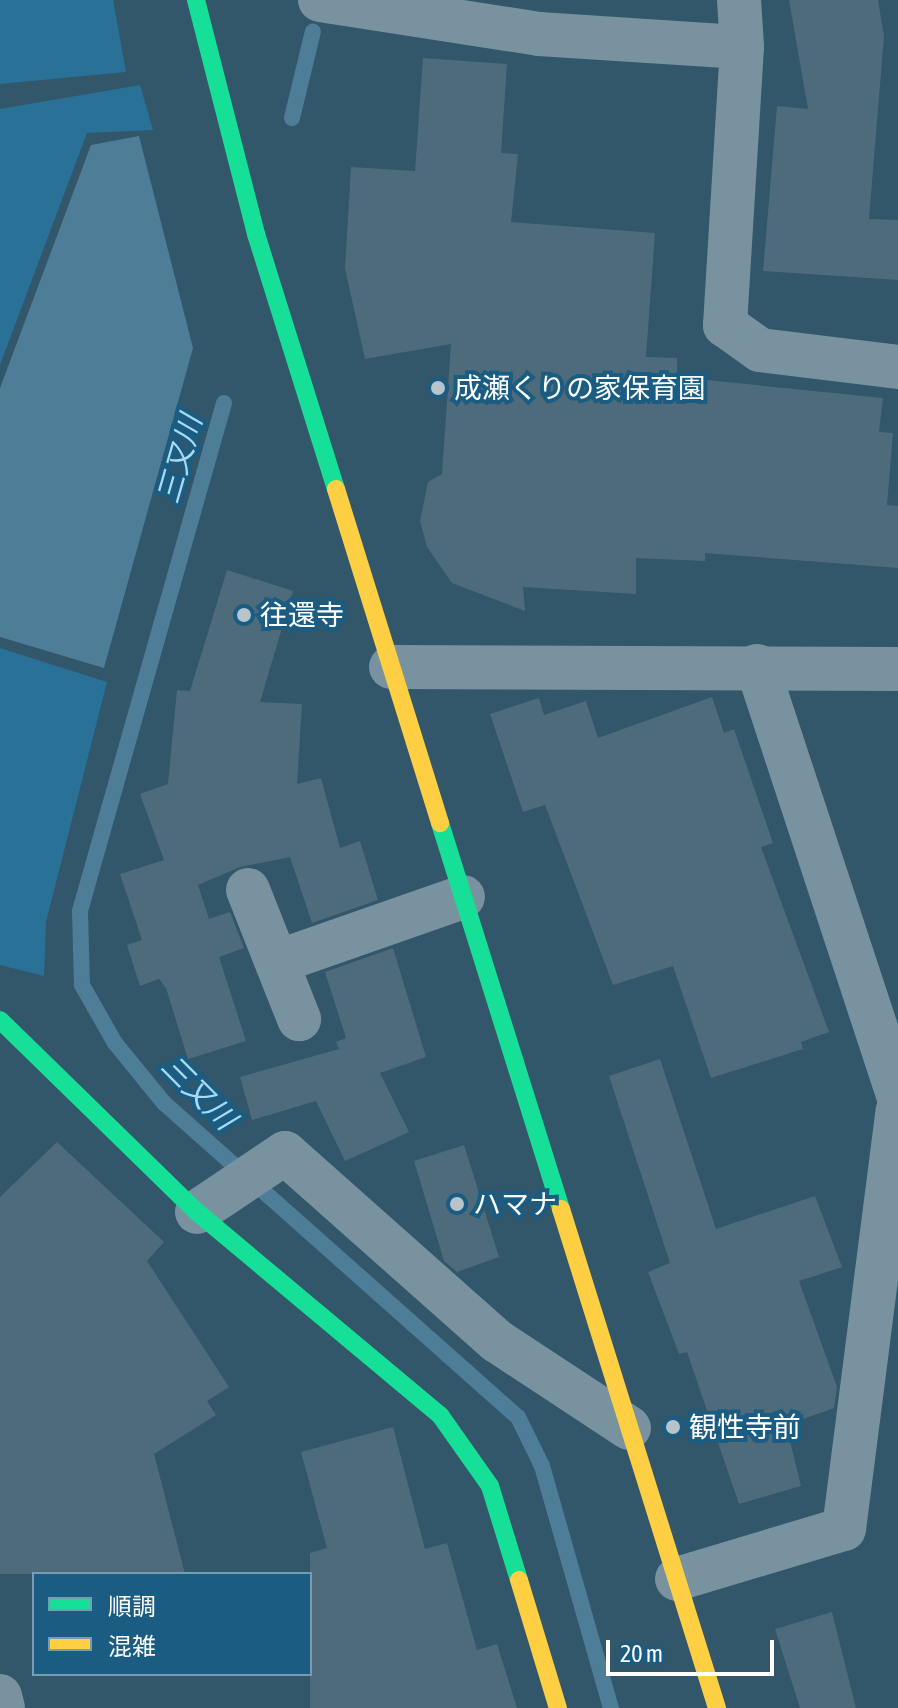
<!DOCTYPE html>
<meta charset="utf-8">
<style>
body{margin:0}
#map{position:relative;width:898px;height:1708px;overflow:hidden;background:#32566a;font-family:"Asap Condensed","Noto Sans JP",sans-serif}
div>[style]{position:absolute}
.green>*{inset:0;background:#2a7198}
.water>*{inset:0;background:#4e7d98}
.stream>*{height:16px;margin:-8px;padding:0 8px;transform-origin:8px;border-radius:8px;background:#4e7d98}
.building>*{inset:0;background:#4e6b7c}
.street>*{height:44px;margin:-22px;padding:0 22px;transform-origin:22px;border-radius:22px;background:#7892a0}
.fast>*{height:18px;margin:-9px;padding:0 9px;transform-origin:9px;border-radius:9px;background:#16e098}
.slow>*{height:18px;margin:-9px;padding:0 9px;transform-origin:9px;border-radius:9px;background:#ffcf43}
.dots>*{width:22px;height:22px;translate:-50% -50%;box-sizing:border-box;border:4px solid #1a5c82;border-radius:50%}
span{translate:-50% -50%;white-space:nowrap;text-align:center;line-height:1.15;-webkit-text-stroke:8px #1a5c82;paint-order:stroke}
.poi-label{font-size:28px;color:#fff}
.left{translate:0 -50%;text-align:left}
.water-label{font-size:30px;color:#aad9f2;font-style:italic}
.legend{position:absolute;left:32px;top:1572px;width:280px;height:104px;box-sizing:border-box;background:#1a5c82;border:2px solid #769db4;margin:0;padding:10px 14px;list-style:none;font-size:24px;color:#fff}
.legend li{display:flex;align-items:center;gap:16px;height:40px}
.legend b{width:40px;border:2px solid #769db4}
.scale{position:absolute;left:606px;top:1640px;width:168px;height:36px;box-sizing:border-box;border:4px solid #fff;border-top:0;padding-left:10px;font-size:24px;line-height:28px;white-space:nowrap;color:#fff;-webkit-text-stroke:6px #1a5c82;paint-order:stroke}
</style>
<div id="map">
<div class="green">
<i style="clip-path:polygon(0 0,113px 0,126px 72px,0 84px)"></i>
<i style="clip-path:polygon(140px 85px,153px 130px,87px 133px,0 365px,0 109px)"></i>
<i style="clip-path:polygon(0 648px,107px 682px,46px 922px,44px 976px,0 965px)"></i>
</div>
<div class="water">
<i style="clip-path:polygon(139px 136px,193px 348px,104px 668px,0 637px,0 388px,91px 145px)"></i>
</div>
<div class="stream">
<i style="left:292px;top:118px;width:89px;rotate:-76.4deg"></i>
<i style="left:224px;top:403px;width:528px;rotate:105.83deg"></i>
<i style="left:80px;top:911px;width:74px;rotate:88.5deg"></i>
<i style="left:82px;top:985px;width:67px;rotate:60.4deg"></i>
<i style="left:115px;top:1043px;width:77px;rotate:50.8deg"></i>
<i style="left:164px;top:1103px;width:473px;rotate:41.6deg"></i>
<i style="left:518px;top:1417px;width:55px;rotate:63.9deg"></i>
<i style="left:542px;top:1466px;width:252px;rotate:74.1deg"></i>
</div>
<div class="building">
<i style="clip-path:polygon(789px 0,878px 0,884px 36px,869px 219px,898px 220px,898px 280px,763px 271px,777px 106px,808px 109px)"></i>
<i style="clip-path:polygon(423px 58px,507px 64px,501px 153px,518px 154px,511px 222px,655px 233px,646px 357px,677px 358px,677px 377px,883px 398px,879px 432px,893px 433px,887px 505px,898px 506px,898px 568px,705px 553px,705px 561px,636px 558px,636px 594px,523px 587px,525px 611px,452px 583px,427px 547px,420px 521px,428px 482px,442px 474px,451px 344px,365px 359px,345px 268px,351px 167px,415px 171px)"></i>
<i style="clip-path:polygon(227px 570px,293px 591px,260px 702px,302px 704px,297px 784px,321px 778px,340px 848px,360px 841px,378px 900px,312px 923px,290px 857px,240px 867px,198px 885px,209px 919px,230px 912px,244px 948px,219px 957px,246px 1041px,188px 1059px,166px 988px,159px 979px,140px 986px,127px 945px,142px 940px,120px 874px,164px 860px,140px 794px,168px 784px,177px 690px,190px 691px)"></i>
<i style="clip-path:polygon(712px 697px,724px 733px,734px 729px,773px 843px,761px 847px,829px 1032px,801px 1042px,803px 1049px,711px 1078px,673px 966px,613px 985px,545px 805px,523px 812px,490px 714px,539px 698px,544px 715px,586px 701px,598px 738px)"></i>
<i style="clip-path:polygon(393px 948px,426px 1057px,380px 1073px,409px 1132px,345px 1161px,316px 1101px,252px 1120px,240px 1077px,339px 1049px,336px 1042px,346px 1038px,325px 972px)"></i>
<i style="clip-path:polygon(660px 1059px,716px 1229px,815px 1196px,842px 1267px,799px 1281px,837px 1387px,834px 1408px,786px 1425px,801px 1486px,739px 1504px,687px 1352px,679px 1354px,648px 1272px,670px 1263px,609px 1076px)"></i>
<i style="clip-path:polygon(57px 1142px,164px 1242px,147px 1261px,229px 1387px,207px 1401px,216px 1415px,154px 1454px,185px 1574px,0 1574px,0 1197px)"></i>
<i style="clip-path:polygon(464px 1145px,499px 1257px,457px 1272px,444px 1261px,414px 1161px)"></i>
<i style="clip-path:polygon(393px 1427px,425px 1549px,447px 1543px,477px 1650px,497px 1644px,517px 1708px,310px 1708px,310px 1553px,327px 1548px,301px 1452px)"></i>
<i style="clip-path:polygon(832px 1612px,856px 1708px,800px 1708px,775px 1629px)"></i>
</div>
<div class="street">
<i style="left:320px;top:0;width:222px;rotate:8.8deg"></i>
<i style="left:539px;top:34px;width:203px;rotate:3.7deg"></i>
<i style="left:739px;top:0;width:47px;rotate:86.3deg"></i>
<i style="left:742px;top:47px;width:279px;rotate:93.5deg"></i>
<i style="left:725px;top:325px;width:43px;rotate:35.5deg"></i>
<i style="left:760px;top:350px;width:139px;rotate:7deg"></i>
<i style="left:757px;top:666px;width:452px;rotate:71.8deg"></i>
<i style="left:391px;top:667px;width:507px;rotate:0.23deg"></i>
<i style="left:248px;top:890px;width:139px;rotate:68.4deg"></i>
<i style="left:277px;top:962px;width:197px;rotate:-19.3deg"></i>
<i style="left:197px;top:1212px;width:106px;rotate:-33.8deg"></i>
<i style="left:285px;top:1153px;width:283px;rotate:41.6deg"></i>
<i style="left:497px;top:1341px;width:158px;rotate:33.4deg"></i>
<i style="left:677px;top:1579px;width:174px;rotate:-16.7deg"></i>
<i style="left:844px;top:1529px;width:422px;rotate:-82.7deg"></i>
<i style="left:0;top:1696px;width:12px;rotate:76deg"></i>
</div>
<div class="fast">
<i style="left:196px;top:0;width:242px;rotate:75.6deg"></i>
<i style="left:256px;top:234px;width:267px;rotate:72.6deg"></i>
<i style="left:440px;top:823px;width:405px;rotate:72.6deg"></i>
<i style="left:0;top:1020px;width:275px;rotate:44.3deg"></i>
<i style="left:197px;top:1212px;width:317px;rotate:39.9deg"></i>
<i style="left:440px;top:1415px;width:87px;rotate:54.8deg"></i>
<i style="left:490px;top:1486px;width:98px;rotate:72.9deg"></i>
</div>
<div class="slow">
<i style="left:336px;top:489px;width:350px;rotate:72.7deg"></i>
<i style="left:561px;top:1209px;width:523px;rotate:72.64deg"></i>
<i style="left:519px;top:1580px;width:134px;rotate:73.1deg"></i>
</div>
<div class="dots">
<i style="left:438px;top:388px;background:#b7c4cb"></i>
<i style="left:244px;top:615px;background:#b7c4cb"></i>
<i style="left:457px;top:1204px;background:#b7c4cb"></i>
<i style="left:673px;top:1427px;background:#b7c4cb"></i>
</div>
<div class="poi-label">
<span class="left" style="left:454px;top:388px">成瀬くりの家保育園</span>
<span class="left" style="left:260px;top:615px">往還寺</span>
<span class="left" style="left:473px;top:1204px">ハマナ</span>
<span class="left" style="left:689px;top:1427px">観性寺前</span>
</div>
<div class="water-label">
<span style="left:179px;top:459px;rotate:-74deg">三又川</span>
<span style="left:199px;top:1092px;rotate:45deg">三又川</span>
</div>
<ul class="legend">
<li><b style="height:10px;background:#16e098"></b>順調</li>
<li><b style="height:10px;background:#ffcf43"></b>混雑</li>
</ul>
<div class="scale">20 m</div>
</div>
